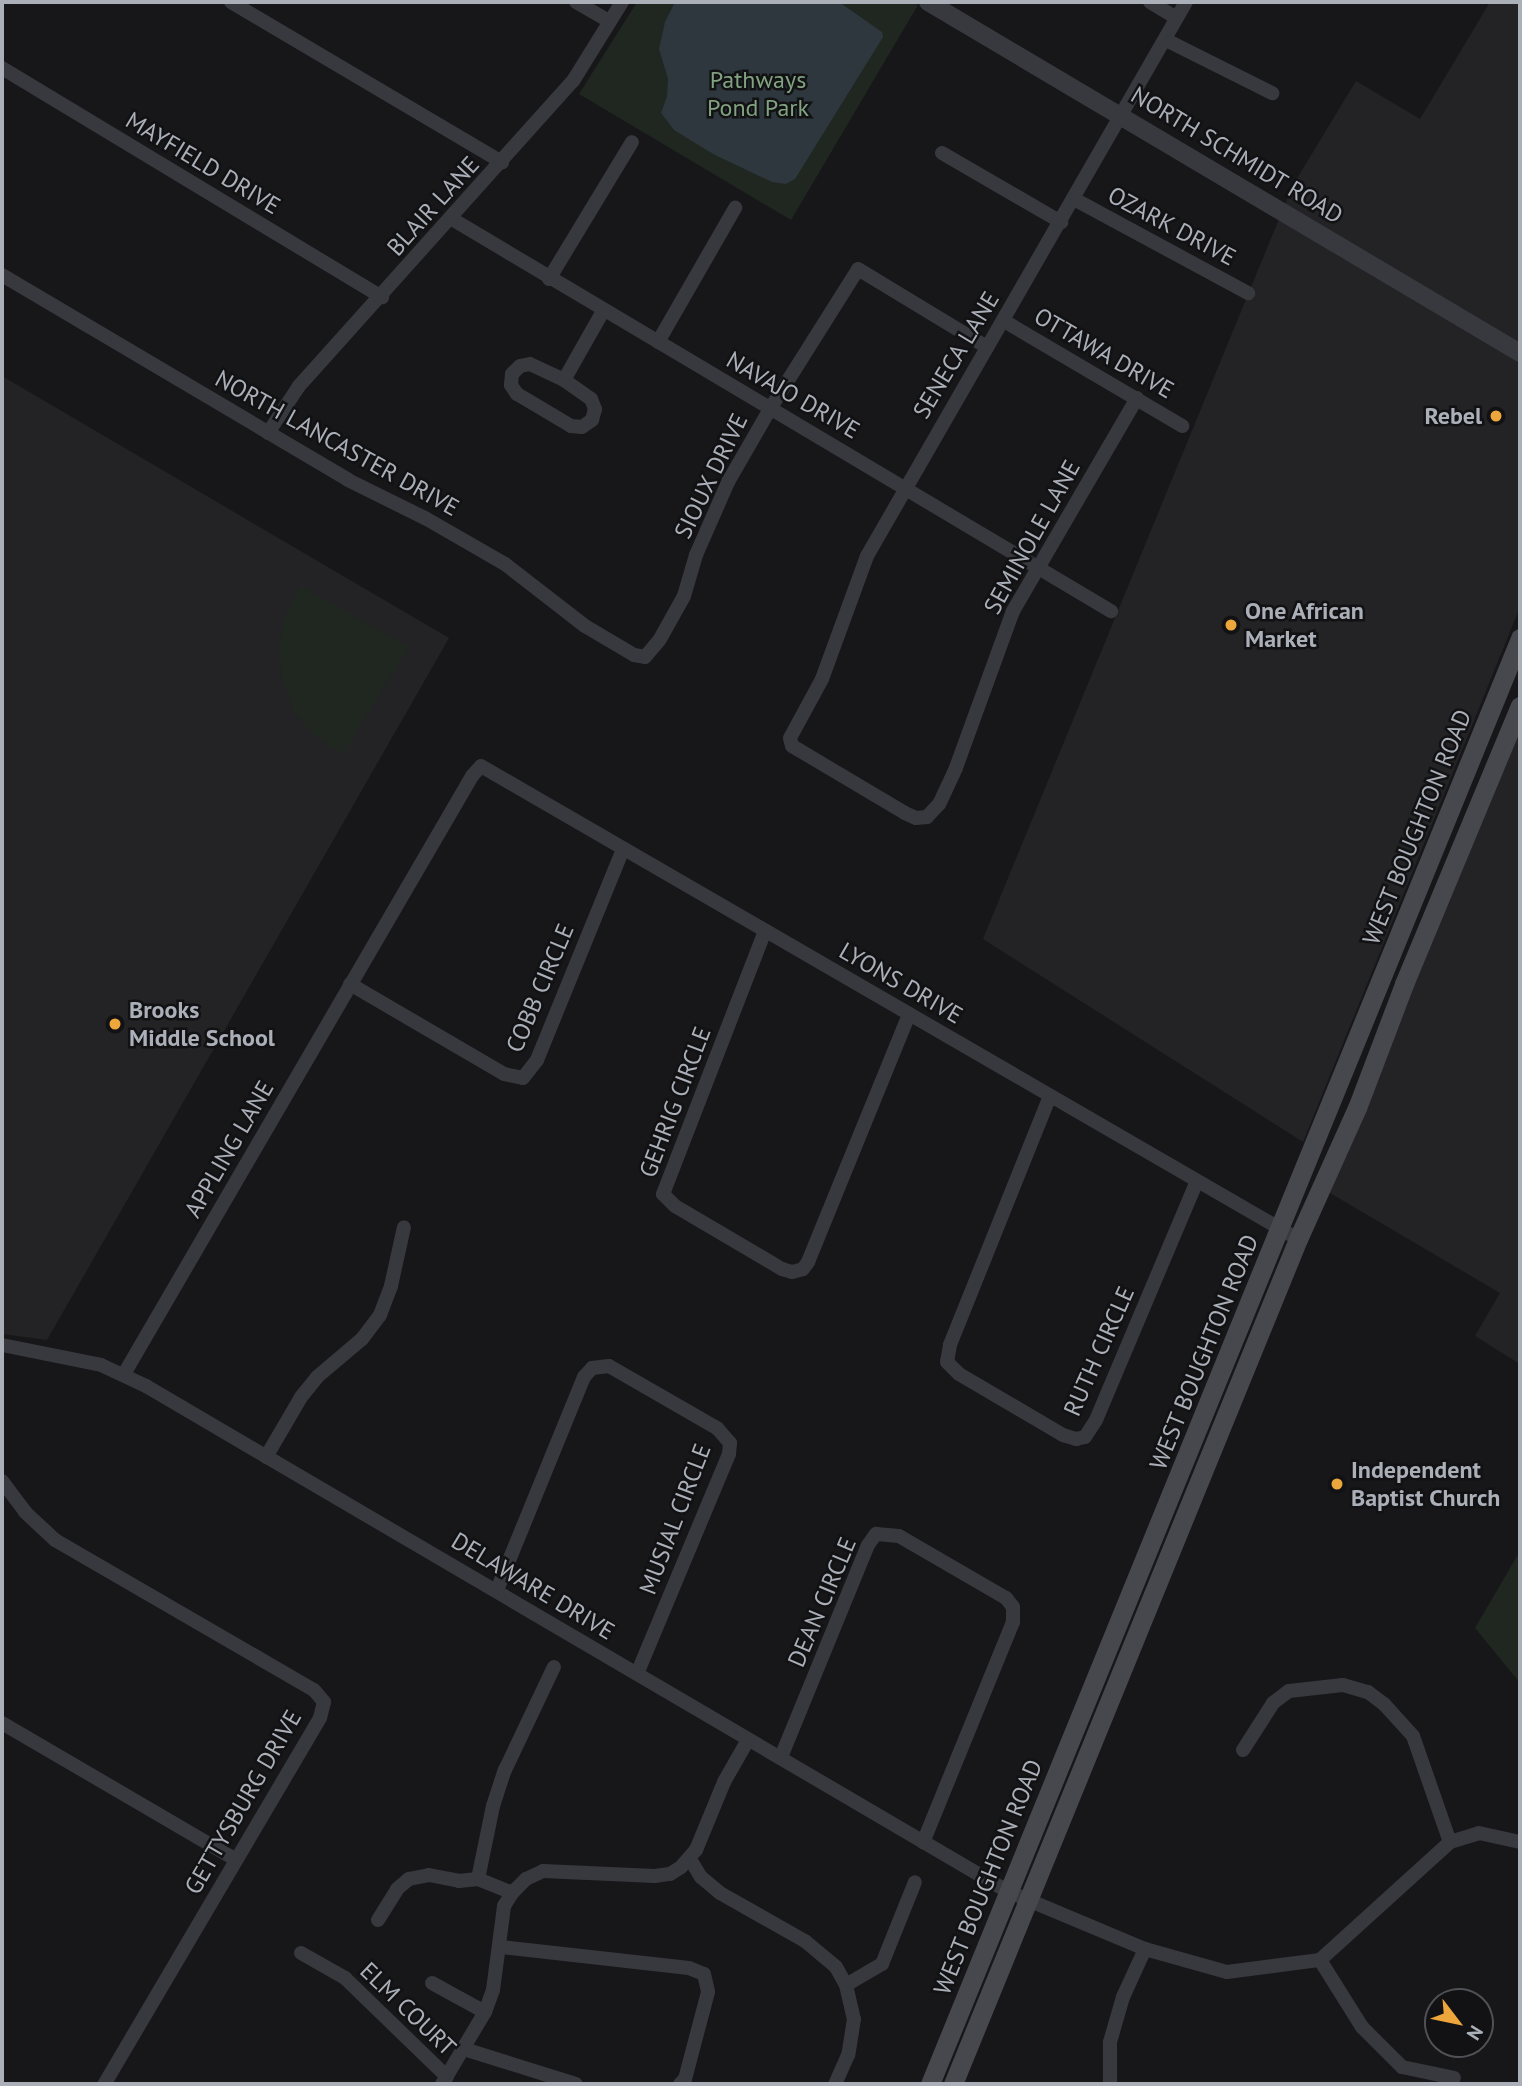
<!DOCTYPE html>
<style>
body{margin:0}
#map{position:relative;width:1522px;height:2086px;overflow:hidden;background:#171719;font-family:"PT Sans",sans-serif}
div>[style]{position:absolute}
.built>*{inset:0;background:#232326}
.green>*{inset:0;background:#1f2720}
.water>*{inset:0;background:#2d373d}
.minor>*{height:14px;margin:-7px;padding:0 7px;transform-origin:7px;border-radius:7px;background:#38393e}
.tertiary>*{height:18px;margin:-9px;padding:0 9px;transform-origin:9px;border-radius:9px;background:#38393e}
.secondary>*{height:19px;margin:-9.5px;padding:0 9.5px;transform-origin:9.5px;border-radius:9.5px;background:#46484e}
.dots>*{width:19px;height:19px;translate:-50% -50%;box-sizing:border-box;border:4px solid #121214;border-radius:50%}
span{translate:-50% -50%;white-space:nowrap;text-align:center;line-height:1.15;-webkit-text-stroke:5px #121214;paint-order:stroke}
.park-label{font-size:24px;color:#81a381}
.street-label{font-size:24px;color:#aaafb8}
.poi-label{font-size:24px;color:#aaafb8;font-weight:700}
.right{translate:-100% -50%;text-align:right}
.left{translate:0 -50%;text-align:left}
.frame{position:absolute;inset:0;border:4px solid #aaafb8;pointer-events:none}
.north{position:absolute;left:1424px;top:1988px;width:70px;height:70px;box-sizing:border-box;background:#121214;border:2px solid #4f5156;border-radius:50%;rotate:122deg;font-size:19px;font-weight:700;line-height:28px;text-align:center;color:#aaafb8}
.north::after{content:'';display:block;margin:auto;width:24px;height:32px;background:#eca63c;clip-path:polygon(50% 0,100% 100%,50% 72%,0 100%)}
</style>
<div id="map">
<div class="built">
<i style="clip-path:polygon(1490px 2px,1520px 2px,1520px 607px,1303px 1142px,983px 939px,1293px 185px,1356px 81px,1420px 119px)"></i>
<i style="clip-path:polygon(2px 376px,449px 638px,47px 1340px,2px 1334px)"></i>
<i style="clip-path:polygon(1520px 721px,1518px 1121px,1520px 1364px,1475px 1336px,1500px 1293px,1325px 1190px)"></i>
</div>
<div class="green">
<i style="clip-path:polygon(637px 2px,912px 2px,918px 5px,791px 220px,579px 94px)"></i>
<i style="clip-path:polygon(301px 586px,409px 647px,342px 755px,315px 736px,294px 711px,282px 680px,279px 647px,285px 615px)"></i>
<i style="clip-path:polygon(1520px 1551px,1520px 1683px,1475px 1628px)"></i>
</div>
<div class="water">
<i style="clip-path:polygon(675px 2px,839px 2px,882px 32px,883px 37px,795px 179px,786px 184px,772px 182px,713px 154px,674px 130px,661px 113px,667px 96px,668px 79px,659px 49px,665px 22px)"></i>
</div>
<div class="minor">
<i style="left:231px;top:2px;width:315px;rotate:30.6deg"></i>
<i style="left:576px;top:2px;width:39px;rotate:30deg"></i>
<i style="left:1150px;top:2px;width:31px;rotate:31deg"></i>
<i style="left:1166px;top:40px;width:119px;rotate:26.6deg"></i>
<i style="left:2px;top:68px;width:444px;rotate:31.1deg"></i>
<i style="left:942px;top:153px;width:138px;rotate:30.1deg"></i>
<i style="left:1074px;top:199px;width:198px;rotate:28.4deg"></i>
<i style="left:452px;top:219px;width:767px;rotate:30.75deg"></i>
<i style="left:2px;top:275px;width:402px;rotate:30.6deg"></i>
<i style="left:348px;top:480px;width:86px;rotate:26.3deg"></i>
<i style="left:425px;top:518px;width:92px;rotate:29.9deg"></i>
<i style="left:505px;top:564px;width:101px;rotate:37.8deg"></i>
<i style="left:585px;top:626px;width:57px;rotate:30.6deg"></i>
<i style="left:634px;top:655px;width:11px;rotate:10deg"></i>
<i style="left:645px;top:657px;width:23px;rotate:-50deg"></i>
<i style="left:660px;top:639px;width:49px;rotate:-60.8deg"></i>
<i style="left:684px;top:596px;width:43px;rotate:-73.7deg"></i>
<i style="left:696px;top:555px;width:80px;rotate:-66.3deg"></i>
<i style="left:728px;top:482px;width:84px;rotate:-60.1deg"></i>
<i style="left:770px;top:409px;width:165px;rotate:-57.8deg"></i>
<i style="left:858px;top:269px;width:151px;rotate:31.2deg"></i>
<i style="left:549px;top:279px;width:160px;rotate:-58.8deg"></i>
<i style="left:1004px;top:321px;width:207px;rotate:30.5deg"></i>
<i style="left:658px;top:342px;width:155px;rotate:-60.1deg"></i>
<i style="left:530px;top:364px;width:38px;rotate:25deg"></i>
<i style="left:564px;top:380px;width:33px;rotate:35deg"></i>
<i style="left:591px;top:399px;width:11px;rotate:68deg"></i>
<i style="left:595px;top:409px;width:11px;rotate:105deg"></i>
<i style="left:592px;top:420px;width:12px;rotate:145deg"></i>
<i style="left:582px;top:427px;width:11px;rotate:-175deg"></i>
<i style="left:571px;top:426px;width:63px;rotate:-149.3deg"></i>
<i style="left:517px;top:394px;width:11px;rotate:-124deg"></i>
<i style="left:511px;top:385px;width:11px;rotate:-85deg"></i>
<i style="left:512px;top:374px;width:11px;rotate:-45deg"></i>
<i style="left:520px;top:366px;width:10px;rotate:-11deg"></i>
<i style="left:564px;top:380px;width:79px;rotate:-60.5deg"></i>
<i style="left:1137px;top:398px;width:246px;rotate:120.2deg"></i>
<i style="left:1013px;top:611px;width:167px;rotate:110deg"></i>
<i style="left:956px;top:768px;width:40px;rotate:115deg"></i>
<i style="left:939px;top:804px;width:18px;rotate:133deg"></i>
<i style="left:927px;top:817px;width:11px;rotate:175deg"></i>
<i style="left:916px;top:818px;width:12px;rotate:-156deg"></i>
<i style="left:905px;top:813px;width:131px;rotate:-149.3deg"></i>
<i style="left:792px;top:746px;width:8px;rotate:-104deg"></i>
<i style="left:790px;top:738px;width:67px;rotate:-61.5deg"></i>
<i style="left:822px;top:679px;width:131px;rotate:-69.9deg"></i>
<i style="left:867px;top:556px;width:639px;rotate:-60.07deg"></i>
<i style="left:268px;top:433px;width:56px;rotate:-56.6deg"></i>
<i style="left:299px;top:386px;width:410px;rotate:-48.1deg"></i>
<i style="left:573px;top:81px;width:93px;rotate:-58.2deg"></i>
<i style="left:765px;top:931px;width:282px;rotate:111.2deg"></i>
<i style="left:663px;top:1194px;width:17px;rotate:45deg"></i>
<i style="left:675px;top:1206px;width:124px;rotate:30.5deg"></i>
<i style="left:782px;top:1269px;width:10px;rotate:17deg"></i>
<i style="left:792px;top:1272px;width:11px;rotate:-15deg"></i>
<i style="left:803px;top:1269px;width:9px;rotate:-54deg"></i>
<i style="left:808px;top:1262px;width:268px;rotate:-67.8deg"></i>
<i style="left:350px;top:984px;width:178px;rotate:30.3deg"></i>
<i style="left:504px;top:1074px;width:19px;rotate:12deg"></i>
<i style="left:523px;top:1078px;width:23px;rotate:-52deg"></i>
<i style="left:537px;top:1060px;width:228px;rotate:-67.8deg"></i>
<i style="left:1050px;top:1096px;width:268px;rotate:111.9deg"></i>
<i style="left:950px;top:1345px;width:17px;rotate:100deg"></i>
<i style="left:947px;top:1362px;width:17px;rotate:45deg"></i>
<i style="left:959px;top:1374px;width:121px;rotate:30.4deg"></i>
<i style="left:1063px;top:1435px;width:14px;rotate:17deg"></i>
<i style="left:1076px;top:1439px;width:9px;rotate:-13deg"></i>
<i style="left:1085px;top:1437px;width:20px;rotate:-57deg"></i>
<i style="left:1096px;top:1420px;width:259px;rotate:-67.1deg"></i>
<i style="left:2px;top:1345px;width:101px;rotate:11.4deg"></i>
<i style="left:101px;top:1365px;width:50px;rotate:25deg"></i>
<i style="left:146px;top:1386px;width:998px;rotate:30.39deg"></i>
<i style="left:1007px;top:1891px;width:150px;rotate:22.8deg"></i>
<i style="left:1145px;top:1949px;width:85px;rotate:15.7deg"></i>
<i style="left:1227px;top:1972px;width:94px;rotate:-7.4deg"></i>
<i style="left:1320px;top:1960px;width:176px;rotate:-42.2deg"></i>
<i style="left:124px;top:1374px;width:692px;rotate:-59.8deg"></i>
<i style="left:472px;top:776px;width:13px;rotate:-48deg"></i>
<i style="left:481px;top:766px;width:944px;rotate:30.07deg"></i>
<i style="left:266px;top:1457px;width:69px;rotate:-59.7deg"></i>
<i style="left:301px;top:1397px;width:26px;rotate:-51deg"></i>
<i style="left:317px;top:1377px;width:59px;rotate:-40.2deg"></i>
<i style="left:362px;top:1339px;width:30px;rotate:-53deg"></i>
<i style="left:380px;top:1315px;width:31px;rotate:-69deg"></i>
<i style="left:391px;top:1286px;width:60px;rotate:-77.6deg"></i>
<i style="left:2px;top:1481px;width:39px;rotate:53deg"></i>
<i style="left:25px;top:1512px;width:41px;rotate:43deg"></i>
<i style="left:55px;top:1540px;width:299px;rotate:30.1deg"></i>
<i style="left:314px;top:1690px;width:16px;rotate:50deg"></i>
<i style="left:324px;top:1702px;width:16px;rotate:104deg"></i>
<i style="left:320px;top:1718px;width:425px;rotate:120.5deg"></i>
<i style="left:497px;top:1590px;width:230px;rotate:-67.8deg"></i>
<i style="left:584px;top:1377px;width:12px;rotate:-48deg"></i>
<i style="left:592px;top:1368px;width:17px;rotate:-7deg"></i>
<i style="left:609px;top:1366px;width:125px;rotate:29.9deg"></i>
<i style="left:717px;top:1428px;width:20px;rotate:49deg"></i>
<i style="left:730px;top:1443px;width:11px;rotate:95deg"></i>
<i style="left:729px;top:1454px;width:238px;rotate:112.7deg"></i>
<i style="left:2px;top:1723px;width:270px;rotate:30.3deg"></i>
<i style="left:1243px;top:1750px;width:56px;rotate:-57.4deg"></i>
<i style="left:1273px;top:1703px;width:20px;rotate:-37deg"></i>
<i style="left:1289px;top:1691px;width:54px;rotate:-6.3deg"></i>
<i style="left:1343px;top:1685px;width:26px;rotate:16deg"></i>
<i style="left:1368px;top:1692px;width:20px;rotate:37deg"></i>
<i style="left:1384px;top:1704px;width:43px;rotate:47.8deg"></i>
<i style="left:1413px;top:1736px;width:112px;rotate:70.8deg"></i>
<i style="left:1450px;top:1842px;width:30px;rotate:-17deg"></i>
<i style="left:1479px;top:1833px;width:42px;rotate:12.4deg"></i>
<i style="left:781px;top:1757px;width:229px;rotate:-67.7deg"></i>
<i style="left:868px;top:1545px;width:14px;rotate:-54deg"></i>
<i style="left:876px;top:1534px;width:23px;rotate:5deg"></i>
<i style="left:899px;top:1536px;width:124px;rotate:30.1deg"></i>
<i style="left:1006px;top:1598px;width:11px;rotate:52deg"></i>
<i style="left:1013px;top:1607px;width:15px;rotate:90deg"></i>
<i style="left:1013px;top:1622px;width:238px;rotate:112.2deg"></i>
<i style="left:690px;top:1859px;width:21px;rotate:59deg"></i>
<i style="left:701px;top:1877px;width:25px;rotate:40deg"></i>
<i style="left:720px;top:1893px;width:98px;rotate:29.5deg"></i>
<i style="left:805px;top:1941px;width:40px;rotate:40deg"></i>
<i style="left:836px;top:1967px;width:21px;rotate:61deg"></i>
<i style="left:846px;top:1985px;width:35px;rotate:77deg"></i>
<i style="left:854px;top:2019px;width:36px;rotate:99deg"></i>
<i style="left:848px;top:2055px;width:32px;rotate:114deg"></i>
<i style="left:478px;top:1879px;width:75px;rotate:-78.4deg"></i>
<i style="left:493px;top:1806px;width:38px;rotate:-72deg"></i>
<i style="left:505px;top:1770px;width:114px;rotate:-64.6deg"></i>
<i style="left:378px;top:1920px;width:36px;rotate:-58deg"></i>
<i style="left:397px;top:1889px;width:16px;rotate:-40deg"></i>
<i style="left:409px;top:1879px;width:20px;rotate:-11deg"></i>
<i style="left:429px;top:1875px;width:31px;rotate:11deg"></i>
<i style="left:459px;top:1881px;width:19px;rotate:-6deg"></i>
<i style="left:478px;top:1879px;width:37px;rotate:22deg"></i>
<i style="left:501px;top:1947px;width:189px;rotate:6.4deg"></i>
<i style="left:689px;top:1968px;width:16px;rotate:22deg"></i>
<i style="left:704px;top:1974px;width:18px;rotate:77deg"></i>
<i style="left:708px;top:1992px;width:90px;rotate:104.8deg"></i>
<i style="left:685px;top:2079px;width:7px;rotate:135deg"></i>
<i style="left:301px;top:1953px;width:51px;rotate:29.6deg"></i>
<i style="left:345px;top:1978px;width:142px;rotate:44.1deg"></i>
<i style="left:1320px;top:1960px;width:79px;rotate:57.9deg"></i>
<i style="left:1362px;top:2027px;width:57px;rotate:45deg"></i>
<i style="left:1402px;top:2067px;width:53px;rotate:11.9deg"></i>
<i style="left:432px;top:1983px;width:60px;rotate:28.7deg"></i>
<i style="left:846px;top:1985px;width:42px;rotate:-30.3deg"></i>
<i style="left:882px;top:1964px;width:88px;rotate:-68.1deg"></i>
<i style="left:464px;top:2049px;width:117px;rotate:17.4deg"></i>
<i style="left:442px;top:2084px;width:84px;rotate:-59.2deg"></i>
<i style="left:485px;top:2012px;width:23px;rotate:-70deg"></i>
<i style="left:493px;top:1990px;width:85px;rotate:-82.5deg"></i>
<i style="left:504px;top:1906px;width:15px;rotate:-58deg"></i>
<i style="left:512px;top:1893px;width:20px;rotate:-45deg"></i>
<i style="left:526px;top:1879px;width:19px;rotate:-25deg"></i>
<i style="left:543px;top:1871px;width:112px;rotate:2.6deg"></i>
<i style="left:655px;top:1876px;width:15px;rotate:-8deg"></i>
<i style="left:670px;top:1874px;width:13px;rotate:-32deg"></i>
<i style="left:681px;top:1867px;width:23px;rotate:-49deg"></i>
<i style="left:696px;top:1850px;width:74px;rotate:-67.6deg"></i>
<i style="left:724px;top:1782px;width:48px;rotate:-60.3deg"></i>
<i style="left:1110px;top:2084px;width:42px;rotate:-90deg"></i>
<i style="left:1110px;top:2042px;width:47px;rotate:-73.9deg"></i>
<i style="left:1123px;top:1997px;width:53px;rotate:-65.4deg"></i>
</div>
<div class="tertiary">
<i style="left:928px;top:2px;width:688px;rotate:30.66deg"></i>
</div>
<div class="secondary">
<i style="left:930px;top:2084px;width:1562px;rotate:-67.8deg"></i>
<i style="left:953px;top:2084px;width:913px;rotate:-67.79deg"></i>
<i style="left:1298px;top:1239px;width:144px;rotate:-65.8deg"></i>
<i style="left:1357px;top:1108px;width:133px;rotate:-69.2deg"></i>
<i style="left:1404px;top:984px;width:301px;rotate:-67.4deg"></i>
</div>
<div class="dots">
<i style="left:1496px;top:416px;background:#eca63c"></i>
<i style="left:1231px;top:625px;background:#eca63c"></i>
<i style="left:115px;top:1024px;background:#eca63c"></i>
<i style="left:1337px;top:1484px;background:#eca63c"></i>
</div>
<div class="park-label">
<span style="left:758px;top:94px">Pathways<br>Pond Park</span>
</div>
<div class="street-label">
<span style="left:1237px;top:155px;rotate:31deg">NORTH SCHMIDT ROAD</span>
<span style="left:203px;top:163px;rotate:31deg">MAYFIELD DRIVE</span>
<span style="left:433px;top:206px;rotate:-48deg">BLAIR LANE</span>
<span style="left:1172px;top:226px;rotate:28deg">OZARK DRIVE</span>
<span style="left:1104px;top:353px;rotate:30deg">OTTAWA DRIVE</span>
<span style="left:956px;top:355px;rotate:-59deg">SENECA LANE</span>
<span style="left:793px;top:395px;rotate:30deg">NAVAJO DRIVE</span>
<span style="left:337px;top:443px;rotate:29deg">NORTH LANCASTER DRIVE</span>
<span style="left:711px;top:476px;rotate:-64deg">SIOUX DRIVE</span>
<span style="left:1032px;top:537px;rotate:-61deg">SEMINOLE LANE</span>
<span style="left:1417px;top:827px;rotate:-68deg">WEST BOUGHTON ROAD</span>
<span style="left:901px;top:983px;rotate:30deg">LYONS DRIVE</span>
<span style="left:540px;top:988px;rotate:-67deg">COBB CIRCLE</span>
<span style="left:675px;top:1102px;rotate:-69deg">GEHRIG CIRCLE</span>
<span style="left:229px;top:1149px;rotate:-60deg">APPLING LANE</span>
<span style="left:1099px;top:1351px;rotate:-66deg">RUTH CIRCLE</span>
<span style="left:1204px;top:1352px;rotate:-68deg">WEST BOUGHTON ROAD</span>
<span style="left:675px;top:1519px;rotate:-69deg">MUSIAL CIRCLE</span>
<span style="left:533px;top:1586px;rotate:31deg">DELAWARE DRIVE</span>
<span style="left:822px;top:1602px;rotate:-67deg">DEAN CIRCLE</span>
<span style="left:243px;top:1802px;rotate:-60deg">GETTYSBURG DRIVE</span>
<span style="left:988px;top:1877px;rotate:-68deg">WEST BOUGHTON ROAD</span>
<span style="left:408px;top:2009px;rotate:44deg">ELM COURT</span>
</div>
<div class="poi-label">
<span class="right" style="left:1482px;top:416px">Rebel</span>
<span class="left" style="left:1245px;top:625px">One African<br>Market</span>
<span class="left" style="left:129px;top:1024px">Brooks<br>Middle School</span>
<span class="left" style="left:1351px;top:1484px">Independent<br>Baptist Church</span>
</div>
<div class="frame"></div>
<div class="north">N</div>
</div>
